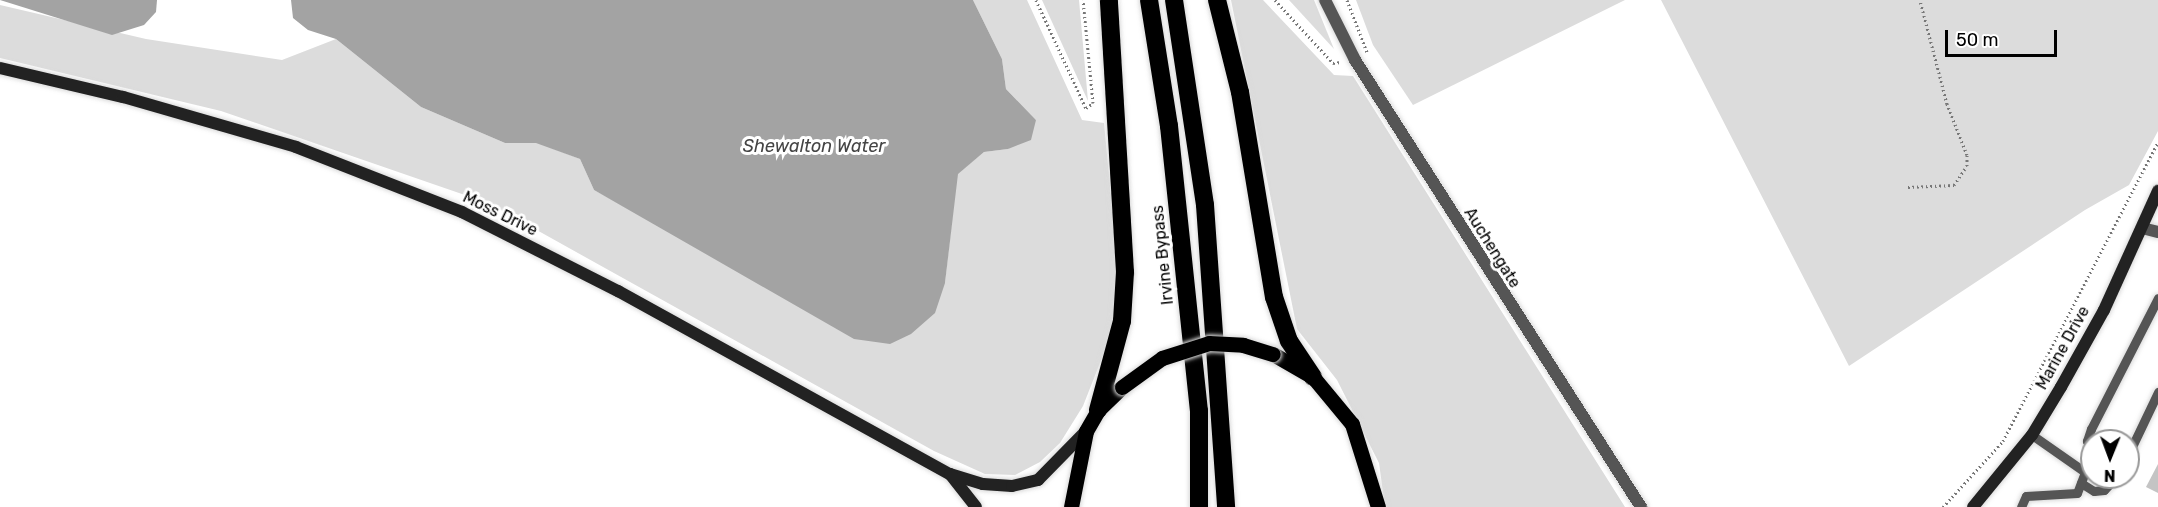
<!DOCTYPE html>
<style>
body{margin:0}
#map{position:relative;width:2158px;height:507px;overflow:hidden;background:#fff;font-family:Rubik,sans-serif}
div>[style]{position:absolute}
.green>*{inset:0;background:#dcdcdc}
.water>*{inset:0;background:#a3a3a3}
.building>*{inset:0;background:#c4c4c4}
.path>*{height:3px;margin-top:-1.5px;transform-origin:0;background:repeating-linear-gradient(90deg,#777 0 1.5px,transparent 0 4.5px)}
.roads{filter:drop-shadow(0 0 2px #dbdbdb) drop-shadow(0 0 2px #dbdbdb)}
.lane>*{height:9px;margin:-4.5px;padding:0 4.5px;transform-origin:4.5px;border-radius:4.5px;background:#555}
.street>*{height:12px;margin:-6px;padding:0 6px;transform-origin:6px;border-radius:6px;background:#555}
.secondary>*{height:12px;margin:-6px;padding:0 6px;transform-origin:6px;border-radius:6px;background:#222}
.primary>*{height:15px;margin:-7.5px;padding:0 7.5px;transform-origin:7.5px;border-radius:7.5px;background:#000}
.highway>*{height:18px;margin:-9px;padding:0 9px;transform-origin:9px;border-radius:9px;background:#000}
.bridges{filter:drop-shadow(0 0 2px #dbdbdb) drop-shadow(0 0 2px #dbdbdb)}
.primary-bridge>*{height:15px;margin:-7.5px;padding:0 7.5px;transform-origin:7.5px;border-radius:7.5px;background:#000}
span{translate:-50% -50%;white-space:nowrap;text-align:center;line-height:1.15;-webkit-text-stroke:6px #fff;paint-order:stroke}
.street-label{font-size:16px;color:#000}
.water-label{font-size:18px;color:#444;font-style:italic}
.north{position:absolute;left:2080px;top:429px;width:60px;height:60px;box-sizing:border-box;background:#fff;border:2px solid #999;border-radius:50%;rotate:181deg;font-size:16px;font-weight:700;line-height:24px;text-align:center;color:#000}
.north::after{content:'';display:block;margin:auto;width:21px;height:27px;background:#000;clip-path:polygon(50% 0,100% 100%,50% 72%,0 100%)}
.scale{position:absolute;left:1945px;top:30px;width:112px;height:27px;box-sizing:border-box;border:3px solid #000;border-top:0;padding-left:8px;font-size:18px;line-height:21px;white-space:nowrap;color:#000;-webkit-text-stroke:4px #fff;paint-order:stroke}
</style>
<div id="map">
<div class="green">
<i style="clip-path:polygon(973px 0,1027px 0,1082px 120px,1104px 123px,1119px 279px,1111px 335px,1083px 406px,1060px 443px,1040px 462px,1015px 475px,985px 474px,934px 451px,488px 203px,221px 111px,0 58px,0 5px,146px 39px,282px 60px,336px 39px,421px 107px,505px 143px,536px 142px,580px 159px,594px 190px,666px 229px,945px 283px,957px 174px,984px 152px,1008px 149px,1036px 120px,1006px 89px,1002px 59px)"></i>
<i style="clip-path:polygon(1042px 0,1079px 0,1088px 101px)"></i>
<i style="clip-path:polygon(1231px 0,1263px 0,1334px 75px,1353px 76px,1625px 507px,1385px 507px,1379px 463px,1337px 380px,1297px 329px)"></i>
<i style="clip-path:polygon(1289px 0,1314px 0,1334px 49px)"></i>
<i style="clip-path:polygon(1356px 0,1625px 0,1413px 105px,1373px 45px)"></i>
<i style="clip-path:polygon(1661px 0,2158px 0,2158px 131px,2129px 185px,2085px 210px,1849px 366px)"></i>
</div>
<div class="water">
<i style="clip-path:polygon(0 0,157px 0,156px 12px,144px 25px,112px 35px)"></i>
<i style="clip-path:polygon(291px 0,973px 0,1002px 59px,1006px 89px,1036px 120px,1031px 140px,1008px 149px,984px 152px,958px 174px,945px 283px,935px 313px,911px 334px,890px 344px,854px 339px,594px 190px,580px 159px,536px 143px,505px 143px,421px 107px,336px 39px,308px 30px,293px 18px)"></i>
</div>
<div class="building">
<i style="clip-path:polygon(2158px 464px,2158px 493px,2146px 487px)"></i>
</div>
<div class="path">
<i style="left:1036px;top:0;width:119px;rotate:65.2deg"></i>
<i style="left:1086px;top:108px;width:9px;rotate:-36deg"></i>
<i style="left:1093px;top:103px;width:103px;rotate:-95.5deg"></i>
<i style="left:1275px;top:0;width:86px;rotate:47.4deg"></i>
<i style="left:1333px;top:63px;width:8px;rotate:-7deg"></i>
<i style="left:1347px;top:0;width:56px;rotate:69deg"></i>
<i style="left:1908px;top:187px;width:46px;rotate:-2.5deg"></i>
<i style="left:1954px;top:185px;width:23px;rotate:-56deg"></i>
<i style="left:1967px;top:166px;width:11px;rotate:-90deg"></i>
<i style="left:1967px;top:155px;width:55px;rotate:-111.4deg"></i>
<i style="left:1947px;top:104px;width:107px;rotate:-104.6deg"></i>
<i style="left:1943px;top:507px;width:89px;rotate:-47.7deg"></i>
<i style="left:2003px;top:441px;width:337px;rotate:-62.6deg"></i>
</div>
<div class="roads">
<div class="lane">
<i style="left:2092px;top:444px;width:6px;rotate:-149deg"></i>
<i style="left:2087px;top:441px;width:13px;rotate:-72deg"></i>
<i style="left:2091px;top:429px;width:147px;rotate:-62.9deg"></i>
<i style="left:2128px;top:455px;width:70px;rotate:-64.5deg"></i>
<i style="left:2081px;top:483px;width:15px;rotate:32deg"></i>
<i style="left:2094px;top:491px;width:10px;rotate:-6deg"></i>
<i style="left:2104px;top:490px;width:18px;rotate:-47deg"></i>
<i style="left:2021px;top:507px;width:12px;rotate:-66deg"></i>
<i style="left:2026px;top:496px;width:51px;rotate:-3.4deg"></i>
<i style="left:2077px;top:493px;width:22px;rotate:-69deg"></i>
<i style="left:2085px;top:472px;width:65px;rotate:-145.1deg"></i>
</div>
<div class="street">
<i style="left:1325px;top:0;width:67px;rotate:63.4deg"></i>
<i style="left:1355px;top:60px;width:531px;rotate:57.39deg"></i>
<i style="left:2142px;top:228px;width:16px;rotate:14deg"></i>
</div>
<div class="secondary">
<i style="left:0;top:68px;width:126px;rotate:13.3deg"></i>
<i style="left:123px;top:97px;width:180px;rotate:16.1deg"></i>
<i style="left:296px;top:147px;width:178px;rotate:21.4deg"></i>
<i style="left:462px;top:212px;width:175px;rotate:26.9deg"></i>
<i style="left:618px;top:291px;width:379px;rotate:28.9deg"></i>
<i style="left:950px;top:474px;width:34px;rotate:17deg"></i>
<i style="left:983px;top:484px;width:29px;rotate:4deg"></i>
<i style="left:1012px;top:486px;width:27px;rotate:-13deg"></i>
<i style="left:1038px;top:480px;width:69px;rotate:-45.6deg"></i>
<i style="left:950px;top:474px;width:42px;rotate:51.8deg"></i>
<i style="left:1973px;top:507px;width:93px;rotate:-50.7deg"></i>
<i style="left:2032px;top:435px;width:56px;rotate:-58.9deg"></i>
<i style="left:2061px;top:387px;width:88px;rotate:-60.8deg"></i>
<i style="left:2104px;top:310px;width:131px;rotate:-65.6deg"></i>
</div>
<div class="primary">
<i style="left:1273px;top:354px;width:46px;rotate:29.9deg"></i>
<i style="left:1313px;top:377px;width:61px;rotate:50.3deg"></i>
<i style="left:1352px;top:424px;width:87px;rotate:72.6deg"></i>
<i style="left:1071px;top:507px;width:77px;rotate:-78.8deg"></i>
<i style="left:1086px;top:431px;width:24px;rotate:-60deg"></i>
<i style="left:1098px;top:410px;width:33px;rotate:-44deg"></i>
</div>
<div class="highway">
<i style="left:1149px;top:0;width:128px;rotate:81deg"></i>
<i style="left:1169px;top:126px;width:287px;rotate:84deg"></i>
<i style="left:1199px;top:411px;width:96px;rotate:90deg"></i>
<i style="left:1174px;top:0;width:207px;rotate:81.4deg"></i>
<i style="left:1205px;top:205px;width:303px;rotate:86deg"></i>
<i style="left:1217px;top:0;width:95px;rotate:76deg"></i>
<i style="left:1240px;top:92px;width:208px;rotate:80.6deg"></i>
<i style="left:1274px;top:297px;width:46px;rotate:71.2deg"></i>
<i style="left:1289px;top:341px;width:43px;rotate:56.3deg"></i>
<i style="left:1098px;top:410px;width:92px;rotate:-74.9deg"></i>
<i style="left:1122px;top:321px;width:49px;rotate:-86.5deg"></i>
<i style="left:1125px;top:272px;width:272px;rotate:-93.4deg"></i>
</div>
</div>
<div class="bridges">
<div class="primary-bridge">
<i style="left:1122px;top:387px;width:49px;rotate:-35.9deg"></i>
<i style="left:1162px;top:358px;width:49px;rotate:-17.7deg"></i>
<i style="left:1209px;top:343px;width:34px;rotate:3deg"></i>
<i style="left:1243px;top:345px;width:31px;rotate:17deg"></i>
</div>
</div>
<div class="street-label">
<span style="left:500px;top:214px;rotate:26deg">Moss Drive</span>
<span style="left:1492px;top:248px;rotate:58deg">Auchengate</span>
<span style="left:1163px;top:255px;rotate:-96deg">Irvine Bypass</span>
<span style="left:2063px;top:348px;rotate:-61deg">Marine Drive</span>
</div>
<div class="water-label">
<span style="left:814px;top:146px">Shewalton Water</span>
</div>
<div class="north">N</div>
<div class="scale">50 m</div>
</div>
